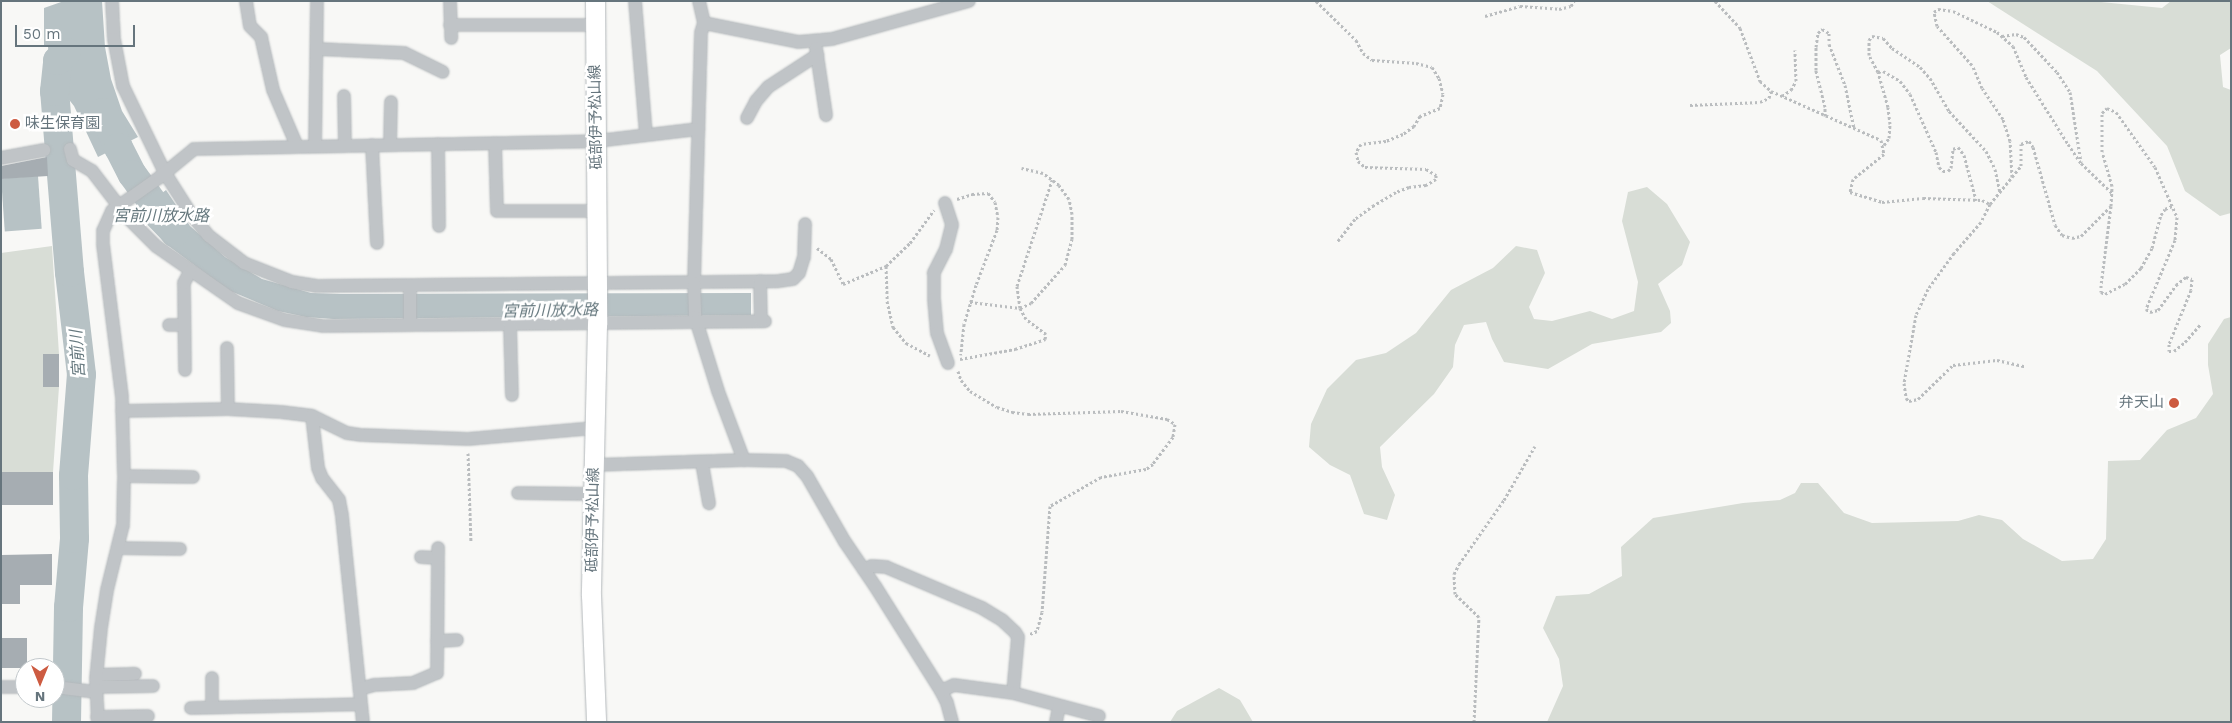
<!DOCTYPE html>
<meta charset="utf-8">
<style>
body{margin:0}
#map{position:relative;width:2232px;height:723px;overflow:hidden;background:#f8f8f6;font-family:"Work Sans","Noto Sans JP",sans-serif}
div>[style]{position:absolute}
.green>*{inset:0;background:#d8ddd6}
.water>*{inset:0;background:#b7c2c5;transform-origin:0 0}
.river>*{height:29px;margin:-14.5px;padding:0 14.5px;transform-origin:14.5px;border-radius:14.5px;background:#b7c2c5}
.building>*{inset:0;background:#a6adb2;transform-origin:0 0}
.path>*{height:3px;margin-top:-1.5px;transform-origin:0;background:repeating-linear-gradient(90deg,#babdbf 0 2.5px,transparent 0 5px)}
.roads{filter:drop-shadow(0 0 1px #b3b8bb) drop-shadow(0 0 1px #b3b8bb)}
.minor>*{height:12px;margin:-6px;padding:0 6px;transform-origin:6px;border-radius:6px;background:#c0c4c7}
.secondary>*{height:19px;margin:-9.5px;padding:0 9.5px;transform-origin:9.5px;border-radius:9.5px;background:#fff}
.dots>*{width:14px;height:14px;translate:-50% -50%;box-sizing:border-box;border:2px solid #fff;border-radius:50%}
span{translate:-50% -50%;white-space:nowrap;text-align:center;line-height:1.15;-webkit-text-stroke:5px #fff;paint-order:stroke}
.street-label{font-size:15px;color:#66757d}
.poi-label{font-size:15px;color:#66757d}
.left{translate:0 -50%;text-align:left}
.right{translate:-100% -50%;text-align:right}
.water-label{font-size:16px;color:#67797f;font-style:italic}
.frame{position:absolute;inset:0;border:2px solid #66757d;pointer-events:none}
.north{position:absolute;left:15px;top:658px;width:50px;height:50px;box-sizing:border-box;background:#fff;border:1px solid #c2c8cb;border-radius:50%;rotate:180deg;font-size:14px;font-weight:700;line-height:20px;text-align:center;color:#66757d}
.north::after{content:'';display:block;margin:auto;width:18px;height:22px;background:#cd5b41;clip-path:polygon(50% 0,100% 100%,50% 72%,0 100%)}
.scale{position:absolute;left:15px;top:25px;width:120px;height:22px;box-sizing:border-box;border:2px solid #66757d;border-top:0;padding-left:6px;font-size:15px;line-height:18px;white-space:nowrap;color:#66757d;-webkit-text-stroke:4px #fff;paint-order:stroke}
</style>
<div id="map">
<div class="green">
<i style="clip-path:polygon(1987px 1px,2091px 1px,2162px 8px,2171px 1px,2231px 1px,2231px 48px,2220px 55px,2223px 87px,2231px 90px,2231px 213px,2220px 216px,2185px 191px,2167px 146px,2097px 71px)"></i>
<i style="clip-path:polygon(1647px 187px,1667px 204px,1690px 242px,1682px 265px,1658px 284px,1670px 311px,1671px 323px,1661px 332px,1592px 344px,1548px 369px,1504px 362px,1492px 339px,1486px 322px,1464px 325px,1455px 345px,1453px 367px,1434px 394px,1380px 447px,1382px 467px,1395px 495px,1387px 520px,1364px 514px,1350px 475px,1330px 465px,1309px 447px,1311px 424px,1327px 389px,1356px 360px,1386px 353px,1416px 333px,1451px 290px,1493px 268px,1516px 246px,1537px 250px,1545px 273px,1529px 307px,1534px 319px,1552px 321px,1590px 311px,1612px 319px,1634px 311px,1638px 282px,1622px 221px,1628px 192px)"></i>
<i style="clip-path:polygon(52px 246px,59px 354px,43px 354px,43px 387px,59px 387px,53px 472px,1px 472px,1px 253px)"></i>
<i style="clip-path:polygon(2231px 317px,2231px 722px,1547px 722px,1563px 686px,1559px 659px,1543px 628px,1556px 596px,1589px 594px,1622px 576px,1621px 547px,1653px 518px,1743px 503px,1780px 500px,1795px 493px,1801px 483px,1818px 483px,1844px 513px,1872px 523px,1958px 521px,1979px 515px,2002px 520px,2023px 539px,2062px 561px,2093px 559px,2106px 539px,2108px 461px,2140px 460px,2167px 430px,2196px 418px,2213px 394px,2208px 365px,2208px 344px,2224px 319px)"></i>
<i style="clip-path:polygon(1219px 688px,1240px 700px,1253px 722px,1170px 722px,1177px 711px)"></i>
</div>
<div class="water">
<i style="clip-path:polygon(64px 1px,102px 1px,105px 47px,111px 79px,122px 111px,138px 137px,98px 157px,74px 106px,59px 87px,52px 88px,48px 47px,44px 46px,44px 8px)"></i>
<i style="left:38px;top:176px;width:53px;height:37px;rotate:86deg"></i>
<i style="clip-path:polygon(166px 190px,190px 226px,225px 257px,262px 279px,311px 293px,341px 294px,751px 293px,751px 315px,333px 319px,306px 317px,278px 311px,228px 290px,166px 244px,136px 213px)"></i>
</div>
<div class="river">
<i style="left:103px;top:112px;width:38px;rotate:67deg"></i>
<i style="left:118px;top:147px;width:30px;rotate:63deg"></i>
<i style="left:132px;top:174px;width:72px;rotate:54.1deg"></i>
<i style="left:66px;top:722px;width:115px;rotate:-89deg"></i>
<i style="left:68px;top:607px;width:69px;rotate:-85deg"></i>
<i style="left:74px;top:538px;width:63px;rotate:-90.9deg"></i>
<i style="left:73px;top:475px;width:101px;rotate:-85.5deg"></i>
<i style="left:81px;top:374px;width:103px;rotate:-96.7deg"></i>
<i style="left:69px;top:272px;width:182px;rotate:-94.7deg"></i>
<i style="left:54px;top:91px;width:31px;rotate:-84deg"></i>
<i style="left:57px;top:60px;width:12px;rotate:-42deg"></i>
</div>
<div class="building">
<i style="clip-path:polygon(47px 157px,48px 176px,1px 179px,1px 166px)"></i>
<i style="left:43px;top:354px;width:16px;height:33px"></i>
<i style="left:1px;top:472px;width:52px;height:33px"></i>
<i style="clip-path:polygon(52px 554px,52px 585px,20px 585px,20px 604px,1px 604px,1px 555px)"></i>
<i style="left:1px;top:638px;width:26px;height:30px"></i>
</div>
<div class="path">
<i style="left:1316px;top:1px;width:56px;rotate:44.3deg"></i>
<i style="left:1356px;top:40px;width:15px;rotate:62deg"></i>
<i style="left:1363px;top:53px;width:11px;rotate:38deg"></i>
<i style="left:1372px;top:60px;width:44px;rotate:3.9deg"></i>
<i style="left:1416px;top:63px;width:16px;rotate:14deg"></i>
<i style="left:1432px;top:67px;width:13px;rotate:58deg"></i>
<i style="left:1439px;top:78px;width:16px;rotate:76deg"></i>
<i style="left:1443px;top:94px;width:14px;rotate:102deg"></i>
<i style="left:1440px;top:108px;width:22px;rotate:158deg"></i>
<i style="left:1420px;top:116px;width:12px;rotate:121deg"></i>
<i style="left:1414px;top:126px;width:14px;rotate:144deg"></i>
<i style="left:1403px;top:134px;width:18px;rotate:158deg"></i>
<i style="left:1386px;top:141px;width:25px;rotate:173deg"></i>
<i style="left:1361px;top:144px;width:9px;rotate:122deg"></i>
<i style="left:1356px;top:152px;width:9px;rotate:77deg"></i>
<i style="left:1358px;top:161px;width:9px;rotate:41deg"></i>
<i style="left:1365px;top:167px;width:61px;rotate:1.9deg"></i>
<i style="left:1426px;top:169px;width:12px;rotate:31deg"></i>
<i style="left:1436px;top:175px;width:4px;rotate:90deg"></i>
<i style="left:1436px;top:179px;width:12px;rotate:149deg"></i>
<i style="left:1426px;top:185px;width:17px;rotate:173deg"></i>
<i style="left:1409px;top:187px;width:14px;rotate:159deg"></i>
<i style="left:1396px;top:192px;width:26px;rotate:149deg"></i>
<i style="left:1374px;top:205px;width:24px;rotate:144deg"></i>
<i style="left:1355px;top:219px;width:29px;rotate:128deg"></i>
<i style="left:1715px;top:1px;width:37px;rotate:47deg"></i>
<i style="left:1740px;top:28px;width:57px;rotate:69.3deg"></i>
<i style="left:1760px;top:81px;width:15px;rotate:42deg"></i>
<i style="left:1771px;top:91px;width:120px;rotate:24deg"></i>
<i style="left:1881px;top:140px;width:14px;rotate:78deg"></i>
<i style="left:1884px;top:154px;width:40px;rotate:141deg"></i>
<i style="left:1853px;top:179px;width:13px;rotate:103deg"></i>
<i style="left:1850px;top:192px;width:34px;rotate:17deg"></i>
<i style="left:1882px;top:202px;width:41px;rotate:-5.6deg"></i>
<i style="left:1923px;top:198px;width:59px;rotate:1.9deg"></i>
<i style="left:1982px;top:200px;width:9px;rotate:27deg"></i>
<i style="left:1990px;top:204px;width:20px;rotate:117deg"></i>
<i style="left:1981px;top:222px;width:41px;rotate:131.1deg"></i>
<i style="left:1954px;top:253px;width:44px;rotate:125.8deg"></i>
<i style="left:1928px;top:289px;width:29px;rotate:115deg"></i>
<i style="left:1916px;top:315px;width:69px;rotate:100deg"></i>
<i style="left:1904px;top:383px;width:15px;rotate:82deg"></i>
<i style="left:1906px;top:398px;width:4px;rotate:45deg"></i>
<i style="left:1909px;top:401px;width:9px;rotate:-13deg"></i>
<i style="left:1918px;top:399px;width:49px;rotate:-44.2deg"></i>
<i style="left:1953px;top:365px;width:44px;rotate:-6.5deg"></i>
<i style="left:1997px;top:360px;width:28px;rotate:13deg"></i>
<i style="left:1485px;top:16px;width:36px;rotate:-16deg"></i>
<i style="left:1520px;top:6px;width:39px;rotate:4deg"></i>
<i style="left:1559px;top:9px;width:12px;rotate:-14deg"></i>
<i style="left:1571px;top:6px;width:6px;rotate:-59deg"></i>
<i style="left:2002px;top:36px;width:14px;rotate:-8deg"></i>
<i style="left:2016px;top:34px;width:9px;rotate:21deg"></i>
<i style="left:2024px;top:37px;width:48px;rotate:46.7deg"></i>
<i style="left:2057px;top:72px;width:24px;rotate:57deg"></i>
<i style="left:2070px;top:92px;width:71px;rotate:81.1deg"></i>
<i style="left:1878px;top:72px;width:5px;rotate:-11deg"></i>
<i style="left:1883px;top:71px;width:20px;rotate:30deg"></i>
<i style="left:1900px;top:81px;width:16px;rotate:52deg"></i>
<i style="left:1910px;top:94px;width:64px;rotate:65.9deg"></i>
<i style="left:1936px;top:152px;width:15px;rotate:79deg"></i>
<i style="left:1939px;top:167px;width:6px;rotate:45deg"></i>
<i style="left:1943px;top:171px;width:5px"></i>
<i style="left:1948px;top:171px;width:4px;rotate:-45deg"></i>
<i style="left:1951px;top:168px;width:19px;rotate:-84deg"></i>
<i style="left:1953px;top:149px;width:5px;rotate:-22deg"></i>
<i style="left:1958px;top:147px;width:10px;rotate:53deg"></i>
<i style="left:1964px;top:155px;width:47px;rotate:75.1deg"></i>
<i style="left:1782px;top:96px;width:11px;rotate:-34deg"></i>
<i style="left:1791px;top:90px;width:10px;rotate:-61deg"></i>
<i style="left:1796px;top:81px;width:31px;rotate:-92deg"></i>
<i style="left:1690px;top:105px;width:70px;rotate:-2.5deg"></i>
<i style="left:1760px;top:102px;width:10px;rotate:-24deg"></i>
<i style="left:1769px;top:98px;width:7px;rotate:-74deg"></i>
<i style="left:1825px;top:116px;width:9px;rotate:-90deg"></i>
<i style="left:1825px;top:107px;width:38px;rotate:-104deg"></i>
<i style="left:1816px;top:70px;width:23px;rotate:-90deg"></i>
<i style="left:1816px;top:47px;width:14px;rotate:-82deg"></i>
<i style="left:1818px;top:33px;width:6px;rotate:-45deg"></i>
<i style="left:1822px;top:29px;width:8px;rotate:30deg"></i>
<i style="left:1829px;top:33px;width:11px;rotate:90deg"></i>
<i style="left:1829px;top:44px;width:44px;rotate:68.7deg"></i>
<i style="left:1845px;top:85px;width:44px;rotate:78.2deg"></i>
<i style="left:1884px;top:145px;width:9px;rotate:-54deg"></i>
<i style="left:1889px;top:138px;width:14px;rotate:-86deg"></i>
<i style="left:1890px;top:124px;width:17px;rotate:-97deg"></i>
<i style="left:1888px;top:107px;width:36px;rotate:-106deg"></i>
<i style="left:1878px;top:72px;width:19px;rotate:-118deg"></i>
<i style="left:1869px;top:55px;width:15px;rotate:-90deg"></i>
<i style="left:1869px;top:40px;width:5px;rotate:-53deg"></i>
<i style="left:1872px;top:36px;width:11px;rotate:10deg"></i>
<i style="left:1883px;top:38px;width:13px;rotate:48deg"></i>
<i style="left:1892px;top:48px;width:34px;rotate:34deg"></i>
<i style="left:1920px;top:67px;width:15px;rotate:48deg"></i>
<i style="left:1930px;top:78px;width:38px;rotate:60deg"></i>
<i style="left:1949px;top:111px;width:54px;rotate:47.2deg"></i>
<i style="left:1986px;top:151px;width:20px;rotate:63deg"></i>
<i style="left:1995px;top:169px;width:24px;rotate:78deg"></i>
<i style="left:2012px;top:177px;width:36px;rotate:-93deg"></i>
<i style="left:2010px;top:141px;width:23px;rotate:-108deg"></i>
<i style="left:2003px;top:119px;width:37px;rotate:-124deg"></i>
<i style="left:1982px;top:88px;width:25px;rotate:-113deg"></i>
<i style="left:1972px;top:65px;width:52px;rotate:-131.9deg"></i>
<i style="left:1937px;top:26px;width:14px;rotate:-102deg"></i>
<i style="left:1934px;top:12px;width:5px;rotate:-37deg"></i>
<i style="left:1938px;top:9px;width:15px;rotate:8deg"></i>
<i style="left:1953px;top:11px;width:49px;rotate:25.5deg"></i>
<i style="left:1997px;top:32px;width:21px;rotate:41deg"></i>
<i style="left:2013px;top:46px;width:34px;rotate:67deg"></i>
<i style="left:2026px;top:77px;width:79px;rotate:57.9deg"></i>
<i style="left:2068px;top:144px;width:23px;rotate:56deg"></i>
<i style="left:2081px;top:163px;width:43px;rotate:44.1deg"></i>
<i style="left:957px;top:199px;width:16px;rotate:-18deg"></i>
<i style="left:972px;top:194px;width:16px;rotate:-4deg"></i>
<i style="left:988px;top:193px;width:11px;rotate:52deg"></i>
<i style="left:995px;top:202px;width:15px;rotate:79deg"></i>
<i style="left:998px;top:217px;width:13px;rotate:94deg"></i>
<i style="left:997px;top:230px;width:59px;rotate:110.9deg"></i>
<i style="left:976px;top:285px;width:41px;rotate:107.1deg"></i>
<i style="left:964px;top:324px;width:31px;rotate:96deg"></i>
<i style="left:1990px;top:204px;width:49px;rotate:-50.8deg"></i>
<i style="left:2021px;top:166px;width:22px;rotate:-90deg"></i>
<i style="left:2021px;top:144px;width:9px;rotate:-21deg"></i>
<i style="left:2029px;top:141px;width:7px;rotate:56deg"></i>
<i style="left:2033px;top:147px;width:81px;rotate:74.2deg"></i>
<i style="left:2055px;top:225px;width:12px;rotate:55deg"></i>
<i style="left:2062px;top:235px;width:10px;rotate:17deg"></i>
<i style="left:2072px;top:238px;width:9px;rotate:-13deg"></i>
<i style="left:2081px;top:236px;width:42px;rotate:-45deg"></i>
<i style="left:2111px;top:206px;width:20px;rotate:-87deg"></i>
<i style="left:2112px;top:186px;width:35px;rotate:-106deg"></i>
<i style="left:2102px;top:152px;width:39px;rotate:-90deg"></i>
<i style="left:2102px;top:113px;width:7px;rotate:-45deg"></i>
<i style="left:2107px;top:108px;width:10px;rotate:24deg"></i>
<i style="left:2116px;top:112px;width:67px;rotate:54.7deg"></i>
<i style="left:2155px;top:167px;width:55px;rotate:66.3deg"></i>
<i style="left:2177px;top:217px;width:23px;rotate:95deg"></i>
<i style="left:2175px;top:240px;width:75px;rotate:112.8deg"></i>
<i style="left:2146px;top:309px;width:5px;rotate:37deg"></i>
<i style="left:2150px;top:312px;width:8px;rotate:-14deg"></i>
<i style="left:2158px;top:310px;width:31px;rotate:-54deg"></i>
<i style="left:2176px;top:285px;width:13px;rotate:-39deg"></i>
<i style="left:2186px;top:277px;width:6px;rotate:18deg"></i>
<i style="left:2192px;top:279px;width:11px;rotate:95deg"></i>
<i style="left:2191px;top:290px;width:58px;rotate:112.2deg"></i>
<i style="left:2169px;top:344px;width:7px;rotate:90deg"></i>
<i style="left:2169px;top:351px;width:5px"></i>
<i style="left:2174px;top:351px;width:14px;rotate:-39deg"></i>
<i style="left:2185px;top:342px;width:23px;rotate:-49deg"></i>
<i style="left:2111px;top:206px;width:80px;rotate:97.2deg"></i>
<i style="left:2101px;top:285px;width:7px;rotate:90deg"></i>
<i style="left:2101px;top:292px;width:4px;rotate:27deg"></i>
<i style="left:2105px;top:294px;width:22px;rotate:-27deg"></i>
<i style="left:2125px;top:284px;width:23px;rotate:-45deg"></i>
<i style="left:2141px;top:268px;width:23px;rotate:-61deg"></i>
<i style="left:2152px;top:248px;width:34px;rotate:-75deg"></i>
<i style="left:2161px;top:215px;width:7px;rotate:-56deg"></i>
<i style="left:2165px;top:209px;width:8px;rotate:-23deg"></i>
<i style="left:817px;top:248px;width:18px;rotate:38deg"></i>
<i style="left:831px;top:259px;width:28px;rotate:64deg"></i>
<i style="left:843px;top:284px;width:47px;rotate:-22.7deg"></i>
<i style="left:886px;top:266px;width:33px;rotate:-44deg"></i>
<i style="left:910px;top:243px;width:41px;rotate:-54deg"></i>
<i style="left:886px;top:266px;width:35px;rotate:88deg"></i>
<i style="left:887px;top:301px;width:27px;rotate:77deg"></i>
<i style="left:893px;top:327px;width:21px;rotate:51deg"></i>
<i style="left:906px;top:343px;width:27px;rotate:28deg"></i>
<i style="left:970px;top:302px;width:50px;rotate:6.8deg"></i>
<i style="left:1020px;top:308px;width:22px;rotate:-98deg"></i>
<i style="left:1017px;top:286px;width:112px;rotate:-71.7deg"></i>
<i style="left:960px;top:359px;width:56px;rotate:-10.3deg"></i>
<i style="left:1015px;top:349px;width:32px;rotate:-18deg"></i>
<i style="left:1045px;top:339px;width:5px;rotate:-79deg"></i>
<i style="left:1046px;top:334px;width:25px;rotate:-143deg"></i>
<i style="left:1026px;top:319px;width:13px;rotate:-119deg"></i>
<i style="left:1020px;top:308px;width:12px;rotate:-24deg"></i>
<i style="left:1031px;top:303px;width:51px;rotate:-48.2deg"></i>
<i style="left:1065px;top:265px;width:27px;rotate:-75deg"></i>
<i style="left:1072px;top:239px;width:25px;rotate:-90deg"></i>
<i style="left:1072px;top:214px;width:15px;rotate:-101deg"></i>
<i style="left:1069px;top:199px;width:17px;rotate:-126deg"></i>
<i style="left:1059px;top:185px;width:20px;rotate:-143deg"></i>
<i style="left:1043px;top:173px;width:22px;rotate:-167deg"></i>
<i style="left:958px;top:371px;width:9px;rotate:72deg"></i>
<i style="left:961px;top:380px;width:14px;rotate:51deg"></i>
<i style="left:970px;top:391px;width:31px;rotate:31deg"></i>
<i style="left:997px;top:407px;width:16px;rotate:18deg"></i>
<i style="left:1012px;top:412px;width:16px;rotate:7deg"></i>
<i style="left:1028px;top:414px;width:93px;rotate:-1.8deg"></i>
<i style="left:1121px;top:411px;width:47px;rotate:9.9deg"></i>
<i style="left:1167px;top:419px;width:9px;rotate:32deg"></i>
<i style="left:1175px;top:424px;width:13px;rotate:99deg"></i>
<i style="left:1173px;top:437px;width:34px;rotate:127deg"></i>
<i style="left:1153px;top:464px;width:9px;rotate:144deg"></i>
<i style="left:1146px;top:469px;width:46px;rotate:169.9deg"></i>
<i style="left:1101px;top:477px;width:59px;rotate:150.4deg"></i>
<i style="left:1050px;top:506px;width:106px;rotate:94.3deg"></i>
<i style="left:1042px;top:612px;width:20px;rotate:105deg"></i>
<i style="left:1037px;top:631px;width:8px;rotate:157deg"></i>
<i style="left:468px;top:453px;width:89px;rotate:88.1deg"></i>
<i style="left:1474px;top:722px;width:105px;rotate:-87.3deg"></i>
<i style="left:1479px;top:617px;width:33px;rotate:-136deg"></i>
<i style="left:1455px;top:594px;width:20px;rotate:-93deg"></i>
<i style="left:1454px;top:574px;width:11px;rotate:-63deg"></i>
<i style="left:1459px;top:564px;width:78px;rotate:-54.9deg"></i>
<i style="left:1504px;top:500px;width:62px;rotate:-60.1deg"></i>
</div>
<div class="roads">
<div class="minor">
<i style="left:112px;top:1px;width:38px;rotate:87deg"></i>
<i style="left:114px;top:39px;width:48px;rotate:79.2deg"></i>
<i style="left:123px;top:86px;width:97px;rotate:64.2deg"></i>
<i style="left:165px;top:173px;width:49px;rotate:57.6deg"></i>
<i style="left:191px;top:214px;width:28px;rotate:51deg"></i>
<i style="left:209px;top:236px;width:44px;rotate:37.6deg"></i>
<i style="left:244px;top:263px;width:52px;rotate:21.6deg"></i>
<i style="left:292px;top:282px;width:24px;rotate:9deg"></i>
<i style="left:316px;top:286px;width:463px;rotate:-0.6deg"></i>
<i style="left:779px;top:281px;width:14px;rotate:-8deg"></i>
<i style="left:793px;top:279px;width:8px;rotate:-45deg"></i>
<i style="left:799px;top:273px;width:17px;rotate:-73deg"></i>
<i style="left:804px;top:257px;width:33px;rotate:-88deg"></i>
<i style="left:246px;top:1px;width:25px;rotate:81deg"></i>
<i style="left:250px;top:26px;width:16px;rotate:45deg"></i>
<i style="left:261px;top:37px;width:54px;rotate:77.2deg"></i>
<i style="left:273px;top:90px;width:61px;rotate:66.8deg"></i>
<i style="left:450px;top:1px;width:37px;rotate:88deg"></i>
<i style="left:635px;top:1px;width:134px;rotate:85.3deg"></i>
<i style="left:699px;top:1px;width:23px;rotate:77deg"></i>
<i style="left:704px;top:23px;width:10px;rotate:107deg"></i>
<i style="left:701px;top:33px;width:250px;rotate:91.6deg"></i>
<i style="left:694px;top:283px;width:34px;rotate:88deg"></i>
<i style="left:695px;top:317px;width:77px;rotate:72.7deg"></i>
<i style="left:718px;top:391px;width:74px;rotate:69.4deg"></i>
<i style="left:704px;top:23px;width:96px;rotate:11.4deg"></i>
<i style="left:798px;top:42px;width:34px;rotate:-5deg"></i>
<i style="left:832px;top:39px;width:142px;rotate:-15.5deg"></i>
<i style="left:450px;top:25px;width:145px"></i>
<i style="left:816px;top:48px;width:68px;rotate:81.5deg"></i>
<i style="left:318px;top:49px;width:86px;rotate:2.7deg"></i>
<i style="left:404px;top:53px;width:43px;rotate:26deg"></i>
<i style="left:344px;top:96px;width:49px;rotate:88.8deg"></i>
<i style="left:747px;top:118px;width:19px;rotate:-62deg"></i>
<i style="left:756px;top:101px;width:18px;rotate:-49deg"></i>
<i style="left:768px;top:87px;width:59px;rotate:-33.1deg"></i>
<i style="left:495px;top:143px;width:68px;rotate:88.3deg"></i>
<i style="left:497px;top:211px;width:100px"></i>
<i style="left:438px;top:144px;width:82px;rotate:89.3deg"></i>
<i style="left:372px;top:145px;width:98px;rotate:87.1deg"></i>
<i style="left:390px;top:145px;width:43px;rotate:-88.7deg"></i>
<i style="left:315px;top:146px;width:145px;rotate:-89.2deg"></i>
<i style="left:70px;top:149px;width:11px;rotate:75deg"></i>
<i style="left:73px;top:160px;width:22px;rotate:30deg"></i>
<i style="left:92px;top:171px;width:59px;rotate:52.5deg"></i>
<i style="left:128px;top:218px;width:40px;rotate:45deg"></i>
<i style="left:156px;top:246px;width:100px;rotate:34.8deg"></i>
<i style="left:238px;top:303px;width:50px;rotate:19.9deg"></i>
<i style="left:285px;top:320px;width:38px;rotate:9deg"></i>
<i style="left:323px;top:326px;width:442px;rotate:-0.6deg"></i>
<i style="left:1px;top:158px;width:44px;rotate:-10.5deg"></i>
<i style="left:945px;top:203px;width:23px;rotate:72deg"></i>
<i style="left:952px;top:225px;width:25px;rotate:104deg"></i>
<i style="left:946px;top:249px;width:27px;rotate:117deg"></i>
<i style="left:934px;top:273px;width:26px;rotate:90deg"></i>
<i style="left:934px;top:299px;width:34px;rotate:85deg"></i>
<i style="left:937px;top:333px;width:32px;rotate:70deg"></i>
<i style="left:760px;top:281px;width:40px;rotate:88.6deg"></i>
<i style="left:410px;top:285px;width:40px;rotate:90deg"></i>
<i style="left:169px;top:325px;width:15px"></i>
<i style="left:510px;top:325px;width:70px;rotate:88.4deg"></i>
<i style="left:227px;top:348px;width:61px;rotate:89.1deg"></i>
<i style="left:185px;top:370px;width:87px;rotate:-90.7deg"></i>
<i style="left:184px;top:283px;width:13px;rotate:-63deg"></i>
<i style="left:122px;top:411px;width:106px;rotate:-1.1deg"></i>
<i style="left:228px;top:409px;width:53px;rotate:3.2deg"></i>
<i style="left:281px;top:412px;width:31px;rotate:7deg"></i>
<i style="left:312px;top:416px;width:39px;rotate:26deg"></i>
<i style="left:347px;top:433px;width:15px;rotate:8deg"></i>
<i style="left:362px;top:435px;width:106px;rotate:2.2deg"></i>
<i style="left:468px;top:439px;width:127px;rotate:-5deg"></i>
<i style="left:312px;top:416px;width:52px;rotate:83.4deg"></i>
<i style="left:318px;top:468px;width:11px;rotate:68deg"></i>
<i style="left:322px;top:478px;width:28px;rotate:52deg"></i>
<i style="left:339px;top:500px;width:16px;rotate:79deg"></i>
<i style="left:342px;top:516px;width:207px;rotate:84.2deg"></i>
<i style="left:702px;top:463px;width:41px;rotate:80.1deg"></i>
<i style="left:594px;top:465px;width:150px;rotate:-1.9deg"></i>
<i style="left:744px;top:460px;width:42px;rotate:1.4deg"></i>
<i style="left:786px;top:461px;width:13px;rotate:23deg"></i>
<i style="left:798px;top:466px;width:13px;rotate:48deg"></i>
<i style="left:807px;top:476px;width:76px;rotate:60.1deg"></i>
<i style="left:845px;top:542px;width:53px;rotate:55.7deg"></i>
<i style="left:875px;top:586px;width:124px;rotate:57.8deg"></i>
<i style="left:941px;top:691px;width:13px;rotate:63deg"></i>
<i style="left:947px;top:703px;width:20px;rotate:75deg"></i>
<i style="left:124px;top:476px;width:69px;rotate:0.8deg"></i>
<i style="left:518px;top:493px;width:75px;rotate:0.8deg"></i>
<i style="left:118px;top:548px;width:62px;rotate:0.9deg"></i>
<i style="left:421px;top:557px;width:17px;rotate:3deg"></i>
<i style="left:864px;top:570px;width:9px;rotate:-27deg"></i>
<i style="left:872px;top:566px;width:14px;rotate:4deg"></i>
<i style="left:886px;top:567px;width:104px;rotate:23.1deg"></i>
<i style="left:982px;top:608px;width:23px;rotate:31deg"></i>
<i style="left:1002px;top:620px;width:18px;rotate:43deg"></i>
<i style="left:1015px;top:632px;width:6px;rotate:59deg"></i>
<i style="left:1018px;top:637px;width:56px;rotate:95.1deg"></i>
<i style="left:437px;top:641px;width:20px;rotate:-3deg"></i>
<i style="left:97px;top:675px;width:38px;rotate:-2deg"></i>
<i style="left:212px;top:678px;width:29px;rotate:90deg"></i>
<i style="left:1px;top:687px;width:24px"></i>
<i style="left:55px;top:687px;width:41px;rotate:7deg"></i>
<i style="left:96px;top:687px;width:57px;rotate:-1deg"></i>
<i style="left:360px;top:689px;width:15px;rotate:-16deg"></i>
<i style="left:374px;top:685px;width:39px;rotate:-3deg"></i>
<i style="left:413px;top:683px;width:26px;rotate:-23deg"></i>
<i style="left:437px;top:673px;width:125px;rotate:-89.5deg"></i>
<i style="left:941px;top:691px;width:14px;rotate:-25deg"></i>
<i style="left:954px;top:685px;width:60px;rotate:7.7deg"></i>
<i style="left:1013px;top:693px;width:89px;rotate:15deg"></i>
<i style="left:191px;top:708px;width:170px;rotate:-1.3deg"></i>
<i style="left:97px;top:717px;width:51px;rotate:-1.1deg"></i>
<i style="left:98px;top:722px;width:43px;rotate:-92.7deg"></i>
<i style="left:96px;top:679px;width:51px;rotate:-84.4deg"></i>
<i style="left:101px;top:628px;width:38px;rotate:-81deg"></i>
<i style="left:107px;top:590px;width:67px;rotate:-76.2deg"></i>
<i style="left:123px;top:525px;width:49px;rotate:-88.8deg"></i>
<i style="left:124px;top:476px;width:79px;rotate:-91.5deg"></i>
<i style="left:122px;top:397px;width:154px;rotate:-97.1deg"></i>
<i style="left:103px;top:244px;width:13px;rotate:-90deg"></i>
<i style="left:103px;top:231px;width:22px;rotate:-66deg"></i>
<i style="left:112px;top:211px;width:59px;rotate:-35.3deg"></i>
<i style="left:160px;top:177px;width:44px;rotate:-39.5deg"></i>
<i style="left:194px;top:149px;width:403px;rotate:-1.1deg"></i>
<i style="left:597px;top:141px;width:102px;rotate:-6.8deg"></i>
<i style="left:1056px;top:722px;width:16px;rotate:-79deg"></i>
</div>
<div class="secondary">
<i style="left:595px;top:1px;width:323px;rotate:89.6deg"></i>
<i style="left:597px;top:324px;width:271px;rotate:91.3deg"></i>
<i style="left:591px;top:595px;width:127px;rotate:87.7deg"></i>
</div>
</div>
<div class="dots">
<i style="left:15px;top:124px;background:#cd5b41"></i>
<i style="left:2174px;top:403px;background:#cd5b41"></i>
</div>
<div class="street-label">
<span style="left:596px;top:117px;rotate:-91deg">砥部伊予松山線</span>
<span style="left:593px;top:520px;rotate:-89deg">砥部伊予松山線</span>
</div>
<div class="poi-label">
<span class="left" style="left:25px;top:124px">味生保育園</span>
<span class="right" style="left:2164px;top:403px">弁天山</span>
</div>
<div class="water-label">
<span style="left:161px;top:216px">宮前川放水路</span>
<span style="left:550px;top:311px;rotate:-1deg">宮前川放水路</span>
<span style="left:78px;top:354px;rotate:-94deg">宮前川</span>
</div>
<div class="frame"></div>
<div class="north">N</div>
<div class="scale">50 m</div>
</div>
